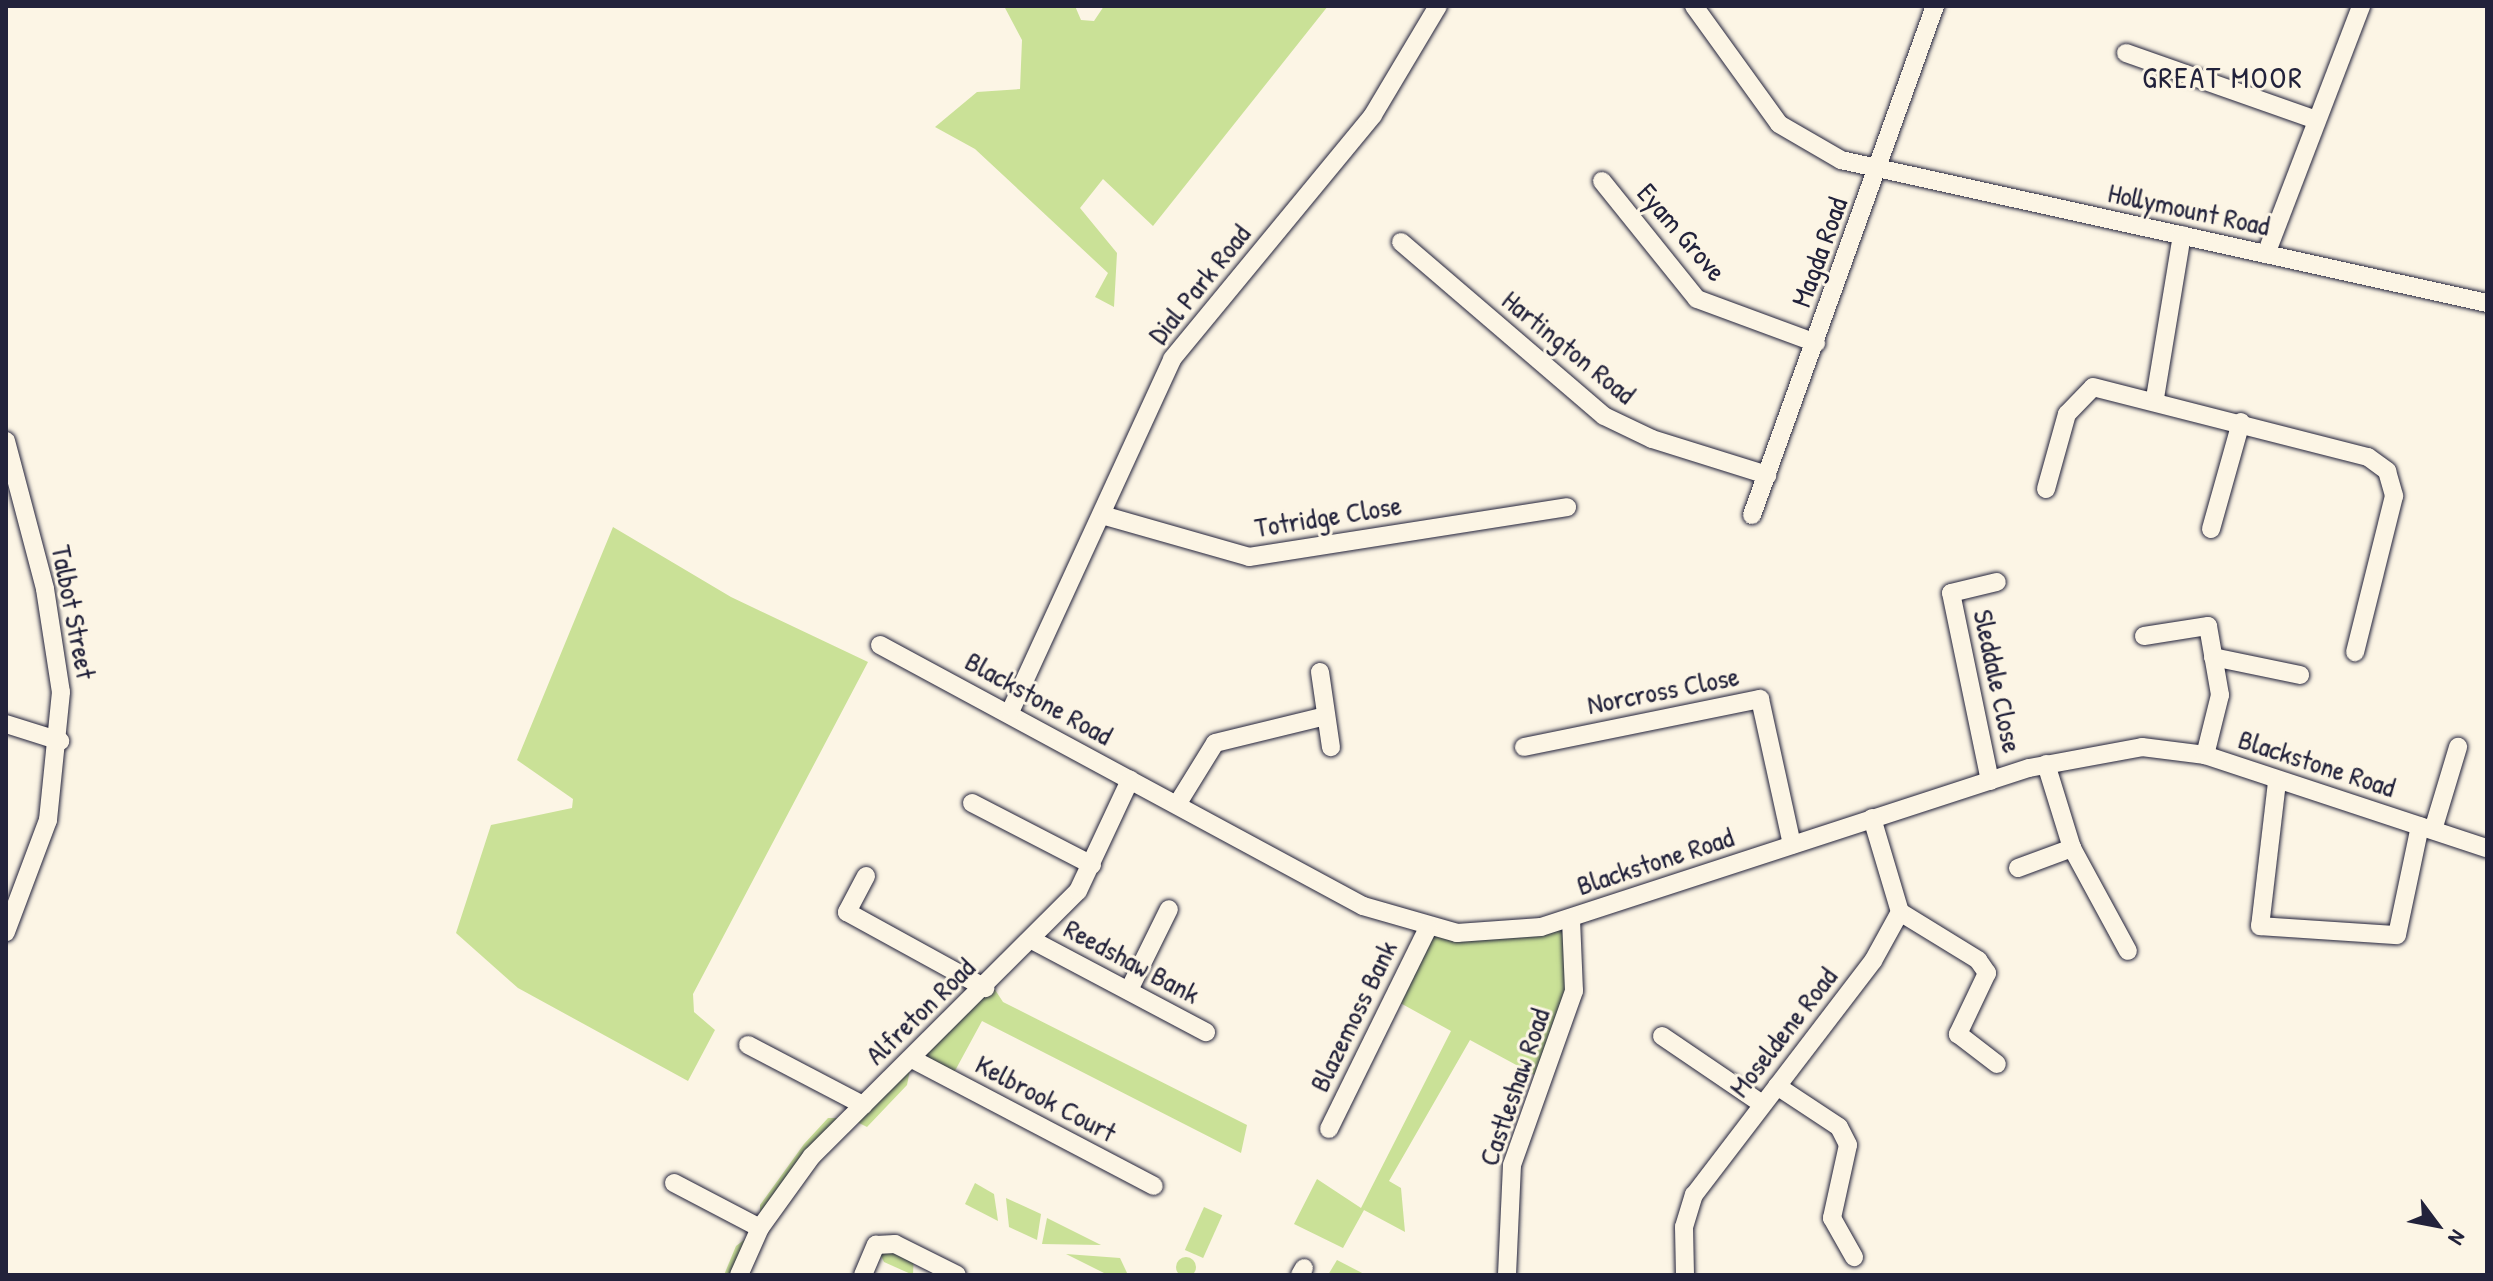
<!DOCTYPE html>
<style>
body{margin:0}
#map{position:relative;width:2493px;height:1281px;overflow:hidden;background:#fcf5e5;font-family:"Patrick Hand",sans-serif}
div>[style]{position:absolute}
.green>*{inset:0;background:#cae197;transform-origin:0 0}
.round{border-radius:50%}
.roads{filter:drop-shadow(0 0 2px #22223b) drop-shadow(0 0 2px #22223b)}
.street>*{height:18px;margin:-9px;padding:0 9px;transform-origin:9px;border-radius:9px;background:#fcf5e5}
span{translate:-50% -50%;white-space:nowrap;text-align:center;line-height:1.15;-webkit-text-stroke:6px #fcf5e5;paint-order:stroke}
.street-label{font-size:28px;color:#22223b}
.neighbourhood-label{font-size:30px;color:#22223b;letter-spacing:2px}
.frame{position:absolute;inset:0;border:8px solid #22223b;pointer-events:none}
.north{position:absolute;left:2397px;top:1185px;width:80px;height:80px;-webkit-text-stroke:6px #fcf5e5;paint-order:stroke;rotate:122deg;font-size:22px;font-weight:700;line-height:32px;text-align:center;color:#22223b}
.north::after{content:'';display:block;margin:auto;width:28px;height:36px;background:#22223b;clip-path:polygon(50% 0,100% 100%,50% 72%,0 100%)}
</style>
<div id="map">
<div class="green">
<i style="clip-path:polygon(1004px 6px,1075px 6px,1081px 20px,1094px 21px,1104px 6px,1328px 6px,1153px 226px,1103px 179px,1080px 208px,1117px 253px,1114px 307px,1095px 297px,1108px 273px,975px 149px,935px 127px,977px 92px,1020px 89px,1022px 40px)"></i>
<i style="clip-path:polygon(613px 527px,731px 597px,868px 662px,693px 994px,694px 1012px,715px 1030px,688px 1081px,518px 988px,456px 933px,491px 825px,572px 808px,573px 799px,517px 760px)"></i>
<i style="clip-path:polygon(1571px 919px,1577px 960px,1544px 1080px,1470px 1040px,1389px 1181px,1401px 1188px,1405px 1232px,1364px 1210px,1343px 1248px,1294px 1224px,1317px 1179px,1361px 1208px,1451px 1031px,1393px 999px,1428px 928px)"></i>
<i style="clip-path:polygon(990px 982px,1003px 1002px,1247px 1125px,1241px 1153px,982px 1021px,950px 1080px,912px 1060px,907px 1085px,867px 1127px,849px 1118px,812px 1156px,742px 1275px,724px 1275px,736px 1246px,760px 1228px,760px 1205px,804px 1144px,828px 1118px,849px 1118px)"></i>
<i style="clip-path:polygon(975px 1183px,994px 1194px,998px 1221px,965px 1204px)"></i>
<i style="clip-path:polygon(1006px 1198px,1041px 1214px,1037px 1240px,1009px 1227px)"></i>
<i style="left:1204px;top:1207px;width:20px;height:47px;rotate:24deg"></i>
<i style="clip-path:polygon(1047px 1218px,1101px 1245px,1042px 1244px)"></i>
<i style="clip-path:polygon(876px 1245px,914px 1253px,913px 1275px,884px 1262px)"></i>
<i style="clip-path:polygon(1066px 1254px,1120px 1258px,1128px 1275px,1108px 1275px)"></i>
<i class="round" style="left:1176px;top:1257px;width:20px;height:20px"></i>
<i style="clip-path:polygon(1337px 1260px,1366px 1275px,1328px 1275px)"></i>
</div>
<div class="roads">
<div class="street">
<i style="left:1694px;top:6px;width:145px;rotate:54.2deg"></i>
<i style="left:1779px;top:124px;width:72px;rotate:30.1deg"></i>
<i style="left:1841px;top:160px;width:662px;rotate:12.48deg"></i>
<i style="left:2126px;top:53px;width:201px;rotate:19.4deg"></i>
<i style="left:1602px;top:181px;width:151px;rotate:51.2deg"></i>
<i style="left:1697px;top:299px;width:127px;rotate:20.3deg"></i>
<i style="left:1401px;top:242px;width:267px;rotate:40.6deg"></i>
<i style="left:1604px;top:416px;width:53px;rotate:25.6deg"></i>
<i style="left:1652px;top:439px;width:121px;rotate:17.4deg"></i>
<i style="left:2266px;top:254px;width:266px;rotate:-69deg"></i>
<i style="left:2155px;top:398px;width:165px;rotate:-80.6deg"></i>
<i style="left:6px;top:441px;width:153px;rotate:75.2deg"></i>
<i style="left:45px;top:589px;width:104px;rotate:81.2deg"></i>
<i style="left:61px;top:692px;width:129px;rotate:95.8deg"></i>
<i style="left:48px;top:820px;width:120px;rotate:110.6deg"></i>
<i style="left:2046px;top:489px;width:78px;rotate:-74.4deg"></i>
<i style="left:2067px;top:414px;width:37px;rotate:-46deg"></i>
<i style="left:2093px;top:387px;width:284px;rotate:14.3deg"></i>
<i style="left:2368px;top:457px;width:24px;rotate:36deg"></i>
<i style="left:2387px;top:471px;width:26px;rotate:74deg"></i>
<i style="left:2394px;top:496px;width:161px;rotate:104deg"></i>
<i style="left:1102px;top:515px;width:153px;rotate:15.9deg"></i>
<i style="left:1249px;top:557px;width:322px;rotate:-8.9deg"></i>
<i style="left:1752px;top:515px;width:541px;rotate:-70.23deg"></i>
<i style="left:2211px;top:529px;width:111px;rotate:-74.3deg"></i>
<i style="left:2144px;top:636px;width:65px;rotate:-8.9deg"></i>
<i style="left:2208px;top:626px;width:70px;rotate:80.1deg"></i>
<i style="left:2220px;top:695px;width:62px;rotate:104deg"></i>
<i style="left:880px;top:645px;width:549px;rotate:28.39deg"></i>
<i style="left:1363px;top:906px;width:98px;rotate:16deg"></i>
<i style="left:1457px;top:933px;width:84px;rotate:-4.1deg"></i>
<i style="left:1541px;top:927px;width:513px;rotate:-18.05deg"></i>
<i style="left:2029px;top:768px;width:115px;rotate:-10.5deg"></i>
<i style="left:2142px;top:747px;width:64px;rotate:7.2deg"></i>
<i style="left:2205px;top:755px;width:297px;rotate:18.3deg"></i>
<i style="left:2213px;top:657px;width:89px;rotate:11.7deg"></i>
<i style="left:1320px;top:672px;width:76px;rotate:81.7deg"></i>
<i style="left:1010px;top:712px;width:388px;rotate:-65.3deg"></i>
<i style="left:1172px;top:359px;width:316px;rotate:-50.5deg"></i>
<i style="left:1373px;top:115px;width:127px;rotate:-59.2deg"></i>
<i style="left:6px;top:724px;width:57px;rotate:17.5deg"></i>
<i style="left:1524px;top:747px;width:241px;rotate:-11.5deg"></i>
<i style="left:1760px;top:699px;width:149px;rotate:77.6deg"></i>
<i style="left:2046px;top:764px;width:88px;rotate:72.8deg"></i>
<i style="left:2072px;top:848px;width:117px;rotate:61.5deg"></i>
<i style="left:1990px;top:781px;width:192px;rotate:-101.7deg"></i>
<i style="left:1951px;top:593px;width:47px;rotate:-13.4deg"></i>
<i style="left:2277px;top:782px;width:145px;rotate:96.7deg"></i>
<i style="left:2260px;top:926px;width:137px;rotate:3.8deg"></i>
<i style="left:2397px;top:935px;width:111px;rotate:-78.1deg"></i>
<i style="left:972px;top:803px;width:135px;rotate:27.3deg"></i>
<i style="left:1178px;top:803px;width:70px;rotate:-58.3deg"></i>
<i style="left:1215px;top:743px;width:114px;rotate:-13.7deg"></i>
<i style="left:2433px;top:830px;width:87px;rotate:-73.2deg"></i>
<i style="left:2018px;top:868px;width:58px;rotate:-20.3deg"></i>
<i style="left:866px;top:876px;width:41px;rotate:117.8deg"></i>
<i style="left:847px;top:912px;width:158px;rotate:28.8deg"></i>
<i style="left:1900px;top:912px;width:92px;rotate:31.6deg"></i>
<i style="left:1978px;top:960px;width:16px;rotate:55deg"></i>
<i style="left:1987px;top:973px;width:68px;rotate:115.4deg"></i>
<i style="left:1958px;top:1034px;width:49px;rotate:37.6deg"></i>
<i style="left:1032px;top:940px;width:197px;rotate:27.9deg"></i>
<i style="left:1129px;top:990px;width:90px;rotate:-63.7deg"></i>
<i style="left:1662px;top:1036px;width:121px;rotate:34.2deg"></i>
<i style="left:748px;top:1045px;width:130px;rotate:27.6deg"></i>
<i style="left:912px;top:1059px;width:273px;rotate:27.7deg"></i>
<i style="left:1777px;top:1086px;width:74px;rotate:33.5deg"></i>
<i style="left:1839px;top:1127px;width:20px;rotate:63deg"></i>
<i style="left:1848px;top:1145px;width:75px;rotate:102.4deg"></i>
<i style="left:1832px;top:1218px;width:45px;rotate:60.6deg"></i>
<i style="left:1329px;top:1129px;width:224px;rotate:-63.8deg"></i>
<i style="left:674px;top:1183px;width:97px;rotate:27.6deg"></i>
<i style="left:739px;top:1275px;width:51px;rotate:-65.9deg"></i>
<i style="left:760px;top:1228px;width:89px;rotate:-54.2deg"></i>
<i style="left:812px;top:1156px;width:375px;rotate:-44.9deg"></i>
<i style="left:1078px;top:891px;width:123px;rotate:-64.9deg"></i>
<i style="left:863px;top:1275px;width:33px;rotate:-67deg"></i>
<i style="left:876px;top:1245px;width:19px;rotate:-3deg"></i>
<i style="left:895px;top:1244px;width:69px;rotate:26.6deg"></i>
<i style="left:1300px;top:1275px;width:8px;rotate:-60deg"></i>
<i style="left:1507px;top:1275px;width:110px;rotate:-87.4deg"></i>
<i style="left:1512px;top:1165px;width:185px;rotate:-70.4deg"></i>
<i style="left:1574px;top:991px;width:72px;rotate:-92.4deg"></i>
<i style="left:1685px;top:1275px;width:48px;rotate:-91.2deg"></i>
<i style="left:1684px;top:1227px;width:34px;rotate:-73deg"></i>
<i style="left:1694px;top:1195px;width:295px;rotate:-52.6deg"></i>
<i style="left:1873px;top:961px;width:56px;rotate:-61.1deg"></i>
<i style="left:1900px;top:912px;width:98px;rotate:-106.6deg"></i>
</div>
</div>
<div class="street-label">
<span style="left:2189px;top:209px;rotate:12deg">Hollymount Road</span>
<span style="left:1682px;top:232px;rotate:49deg">Eyam Grove</span>
<span style="left:1819px;top:252px;rotate:-70deg">Magda Road</span>
<span style="left:1199px;top:284px;rotate:-51deg">Dial Park Road</span>
<span style="left:1569px;top:347px;rotate:39deg">Hartington Road</span>
<span style="left:1328px;top:516px;rotate:-9deg">Totridge Close</span>
<span style="left:74px;top:612px;rotate:79deg">Talbot Street</span>
<span style="left:1998px;top:681px;rotate:78deg">Sleddale Close</span>
<span style="left:1663px;top:690px;rotate:-11deg">Norcross Close</span>
<span style="left:1039px;top:698px;rotate:29deg">Blackstone Road</span>
<span style="left:2317px;top:763px;rotate:18deg">Blackstone Road</span>
<span style="left:1655px;top:861px;rotate:-18deg">Blackstone Road</span>
<span style="left:1132px;top:961px;rotate:28deg">Reedshaw Bank</span>
<span style="left:920px;top:1011px;rotate:-44deg">Alfreton Road</span>
<span style="left:1353px;top:1016px;rotate:-64deg">Blazemoss Bank</span>
<span style="left:1783px;top:1032px;rotate:-52deg">Moseldene Road</span>
<span style="left:1514px;top:1087px;rotate:-71deg">Castleshaw Road</span>
<span style="left:1046px;top:1098px;rotate:28deg">Kelbrook Court</span>
</div>
<div class="neighbourhood-label">
<span style="left:2223px;top:77px">GREAT MOOR</span>
</div>
<div class="frame"></div>
<div class="north">N</div>
</div>
